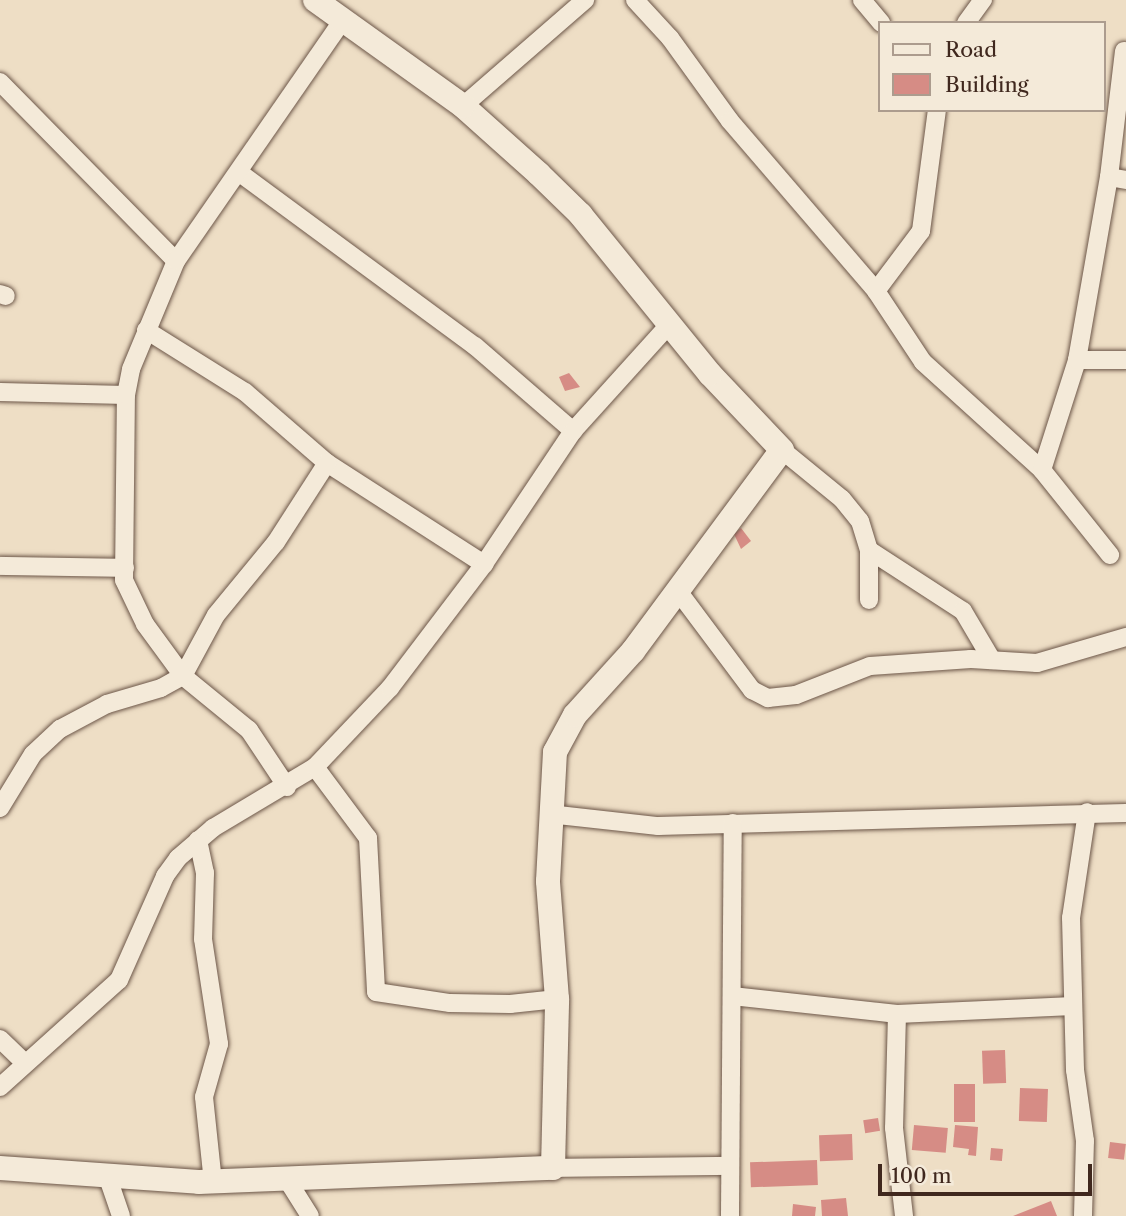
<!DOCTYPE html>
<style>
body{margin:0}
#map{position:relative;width:1126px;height:1216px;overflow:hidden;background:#eedec5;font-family:"Libre Caslon Text",serif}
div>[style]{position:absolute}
.building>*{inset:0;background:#d68c85;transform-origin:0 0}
.roads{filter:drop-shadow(0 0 2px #6c5648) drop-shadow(0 0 2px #6c5648)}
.street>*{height:18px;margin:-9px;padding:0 9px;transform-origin:9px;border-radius:9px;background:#f4ead9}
.secondary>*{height:24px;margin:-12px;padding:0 12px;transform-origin:12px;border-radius:12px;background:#f4ead9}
span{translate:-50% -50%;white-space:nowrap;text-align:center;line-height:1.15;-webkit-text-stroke:7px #f4ead9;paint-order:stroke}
.legend{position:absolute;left:878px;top:21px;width:228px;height:91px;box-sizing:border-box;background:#f4ead9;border:2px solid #ac9c8e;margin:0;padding:9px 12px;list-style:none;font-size:21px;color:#40281e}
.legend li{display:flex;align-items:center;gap:14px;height:35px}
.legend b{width:35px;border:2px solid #ac9c8e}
.scale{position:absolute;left:878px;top:1164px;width:214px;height:32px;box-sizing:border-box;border:4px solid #40281e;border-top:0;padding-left:9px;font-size:21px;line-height:24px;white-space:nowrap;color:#40281e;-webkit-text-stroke:5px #f4ead9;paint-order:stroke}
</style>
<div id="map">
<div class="building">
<i style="clip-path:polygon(569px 373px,580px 387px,565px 391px,559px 377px)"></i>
<i style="clip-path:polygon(741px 528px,751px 541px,741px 549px,734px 534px)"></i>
<i style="left:1005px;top:1050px;width:33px;height:23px;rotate:88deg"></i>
<i style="left:954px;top:1084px;width:21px;height:38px"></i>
<i style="left:1020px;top:1088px;width:28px;height:33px;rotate:2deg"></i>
<i style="left:878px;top:1118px;width:13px;height:15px;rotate:81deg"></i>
<i style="left:914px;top:1125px;width:34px;height:25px;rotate:5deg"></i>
<i style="clip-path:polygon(955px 1125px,978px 1127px,976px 1156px,968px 1155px,969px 1149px,953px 1147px)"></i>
<i style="left:852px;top:1134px;width:26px;height:33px;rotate:88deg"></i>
<i style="left:1110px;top:1142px;width:16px;height:16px;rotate:7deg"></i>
<i style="left:991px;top:1148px;width:12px;height:12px;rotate:5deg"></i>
<i style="left:817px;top:1160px;width:25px;height:67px;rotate:88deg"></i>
<i style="clip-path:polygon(846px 1198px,848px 1216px,822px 1216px,821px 1200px)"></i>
<i style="clip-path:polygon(1051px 1201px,1057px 1216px,1013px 1216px)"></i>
<i style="clip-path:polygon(793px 1204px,816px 1207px,815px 1216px,792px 1216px)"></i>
</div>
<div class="roads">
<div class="street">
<i style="left:635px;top:0;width:52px;rotate:47.4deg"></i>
<i style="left:670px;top:38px;width:102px;rotate:54.1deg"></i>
<i style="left:730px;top:121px;width:224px;rotate:49.3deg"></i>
<i style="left:876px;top:291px;width:85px;rotate:56.5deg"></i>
<i style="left:923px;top:362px;width:161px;rotate:42.2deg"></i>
<i style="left:1042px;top:470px;width:109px;rotate:51.3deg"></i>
<i style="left:862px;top:0;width:30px;rotate:50deg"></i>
<i style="left:966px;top:23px;width:29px;rotate:-54deg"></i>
<i style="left:0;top:82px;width:251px;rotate:45.5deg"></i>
<i style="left:463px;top:106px;width:162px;rotate:-41deg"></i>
<i style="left:240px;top:173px;width:292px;rotate:36.4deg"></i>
<i style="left:475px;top:346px;width:130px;rotate:40.9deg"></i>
<i style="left:1109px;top:177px;width:127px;rotate:-83.2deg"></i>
<i style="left:876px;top:291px;width:75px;rotate:-53.1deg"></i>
<i style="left:921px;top:231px;width:122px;rotate:-82.5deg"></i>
<i style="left:0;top:294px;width:6px;rotate:18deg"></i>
<i style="left:146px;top:330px;width:117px;rotate:32.1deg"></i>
<i style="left:245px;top:392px;width:108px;rotate:40.9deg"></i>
<i style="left:327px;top:463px;width:187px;rotate:32.8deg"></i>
<i style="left:1077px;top:360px;width:49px"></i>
<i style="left:0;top:392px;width:126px;rotate:1.4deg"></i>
<i style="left:782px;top:450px;width:77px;rotate:39.2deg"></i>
<i style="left:842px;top:499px;width:28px;rotate:51deg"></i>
<i style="left:860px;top:521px;width:30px;rotate:73deg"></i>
<i style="left:869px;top:550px;width:50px;rotate:90deg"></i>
<i style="left:1042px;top:470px;width:115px;rotate:-72.3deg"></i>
<i style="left:1077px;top:360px;width:186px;rotate:-80.1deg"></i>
<i style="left:1109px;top:177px;width:17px;rotate:10deg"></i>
<i style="left:869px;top:550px;width:112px;rotate:33deg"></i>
<i style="left:963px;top:611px;width:57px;rotate:59.4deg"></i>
<i style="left:0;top:566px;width:125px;rotate:0.9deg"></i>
<i style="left:678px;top:591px;width:124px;rotate:53.2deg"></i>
<i style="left:752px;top:690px;width:18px;rotate:27deg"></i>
<i style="left:768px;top:698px;width:28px;rotate:-6deg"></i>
<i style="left:796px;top:695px;width:79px;rotate:-21.4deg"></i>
<i style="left:870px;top:666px;width:101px;rotate:-4deg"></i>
<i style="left:971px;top:659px;width:66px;rotate:3.5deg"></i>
<i style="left:1037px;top:663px;width:93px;rotate:-16.3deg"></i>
<i style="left:315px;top:767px;width:89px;rotate:53.3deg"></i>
<i style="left:368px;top:838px;width:154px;rotate:87deg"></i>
<i style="left:376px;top:992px;width:75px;rotate:8.5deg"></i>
<i style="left:450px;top:1003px;width:60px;rotate:1deg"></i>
<i style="left:510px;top:1004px;width:47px;rotate:-6.1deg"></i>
<i style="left:287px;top:787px;width:69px;rotate:-123.7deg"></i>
<i style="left:249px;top:730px;width:85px;rotate:-140.7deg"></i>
<i style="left:183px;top:676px;width:69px;rotate:-61.6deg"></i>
<i style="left:216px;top:615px;width:94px;rotate:-50.6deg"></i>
<i style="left:276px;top:542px;width:94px;rotate:-57.2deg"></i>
<i style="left:0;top:808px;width:63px;rotate:-58.6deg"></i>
<i style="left:33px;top:754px;width:37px;rotate:-43deg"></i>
<i style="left:60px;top:729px;width:53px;rotate:-28deg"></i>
<i style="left:107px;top:704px;width:56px;rotate:-16.5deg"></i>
<i style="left:161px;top:688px;width:25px;rotate:-29deg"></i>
<i style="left:183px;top:676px;width:64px;rotate:-126.2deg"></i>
<i style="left:145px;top:624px;width:49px;rotate:-115.5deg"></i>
<i style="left:124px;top:580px;width:185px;rotate:-89.4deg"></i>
<i style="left:126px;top:395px;width:26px;rotate:-79deg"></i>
<i style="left:131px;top:369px;width:117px;rotate:-67.4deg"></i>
<i style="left:176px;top:261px;width:293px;rotate:-55.3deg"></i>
<i style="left:549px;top:814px;width:110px;rotate:6.3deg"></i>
<i style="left:658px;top:826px;width:468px;rotate:-1.6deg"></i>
<i style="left:198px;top:840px;width:34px;rotate:78deg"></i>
<i style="left:205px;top:873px;width:66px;rotate:91.7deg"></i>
<i style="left:203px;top:939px;width:106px;rotate:81.3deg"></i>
<i style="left:219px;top:1044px;width:55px;rotate:105.8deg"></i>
<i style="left:204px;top:1097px;width:85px;rotate:84deg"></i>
<i style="left:732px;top:996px;width:166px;rotate:6.2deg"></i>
<i style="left:897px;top:1014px;width:176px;rotate:-2.6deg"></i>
<i style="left:897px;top:1014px;width:114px;rotate:91.5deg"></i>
<i style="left:894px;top:1128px;width:89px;rotate:83.5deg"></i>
<i style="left:0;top:1039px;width:35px;rotate:44deg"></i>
<i style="left:0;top:1087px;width:160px;rotate:-42deg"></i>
<i style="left:119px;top:980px;width:114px;rotate:-66.1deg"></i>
<i style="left:165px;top:876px;width:22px;rotate:-54deg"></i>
<i style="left:178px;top:858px;width:46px;rotate:-40.6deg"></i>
<i style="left:213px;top:828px;width:119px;rotate:-30.9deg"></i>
<i style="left:315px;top:767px;width:109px;rotate:-46.5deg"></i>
<i style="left:390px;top:688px;width:156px;rotate:-52.8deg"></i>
<i style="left:484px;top:564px;width:160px;rotate:-56.2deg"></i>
<i style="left:573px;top:431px;width:142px;rotate:-47.9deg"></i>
<i style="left:553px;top:1168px;width:175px;rotate:-0.7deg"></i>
<i style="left:108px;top:1178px;width:40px;rotate:71.1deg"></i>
<i style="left:288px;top:1181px;width:41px;rotate:57.8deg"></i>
<i style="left:730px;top:1216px;width:393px;rotate:-89.6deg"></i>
<i style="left:1083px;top:1216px;width:75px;rotate:-88.5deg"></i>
<i style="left:1085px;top:1141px;width:72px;rotate:-98deg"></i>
<i style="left:1075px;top:1070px;width:152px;rotate:-91.5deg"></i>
<i style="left:1071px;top:918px;width:107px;rotate:-81.4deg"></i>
</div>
<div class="secondary">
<i style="left:0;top:1168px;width:199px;rotate:4deg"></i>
<i style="left:199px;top:1182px;width:354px;rotate:-2.3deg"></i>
<i style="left:553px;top:1168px;width:169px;rotate:-88.6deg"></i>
<i style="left:557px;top:999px;width:118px;rotate:-94.4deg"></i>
<i style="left:548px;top:881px;width:129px;rotate:-86.9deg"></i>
<i style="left:555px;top:752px;width:42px;rotate:-61.6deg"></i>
<i style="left:575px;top:715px;width:86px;rotate:-47.8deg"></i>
<i style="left:633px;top:651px;width:250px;rotate:-53.5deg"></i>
<i style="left:782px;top:450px;width:105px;rotate:-133.5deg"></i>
<i style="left:710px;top:374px;width:205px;rotate:-129.1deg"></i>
<i style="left:581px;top:215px;width:59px;rotate:-135.7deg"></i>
<i style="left:539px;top:174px;width:102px;rotate:-138.2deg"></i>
<i style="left:463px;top:106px;width:182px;rotate:-144.4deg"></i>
</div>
</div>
<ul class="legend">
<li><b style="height:9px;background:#f4ead9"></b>Road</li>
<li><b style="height:19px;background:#d68c85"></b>Building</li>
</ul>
<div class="scale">100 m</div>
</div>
